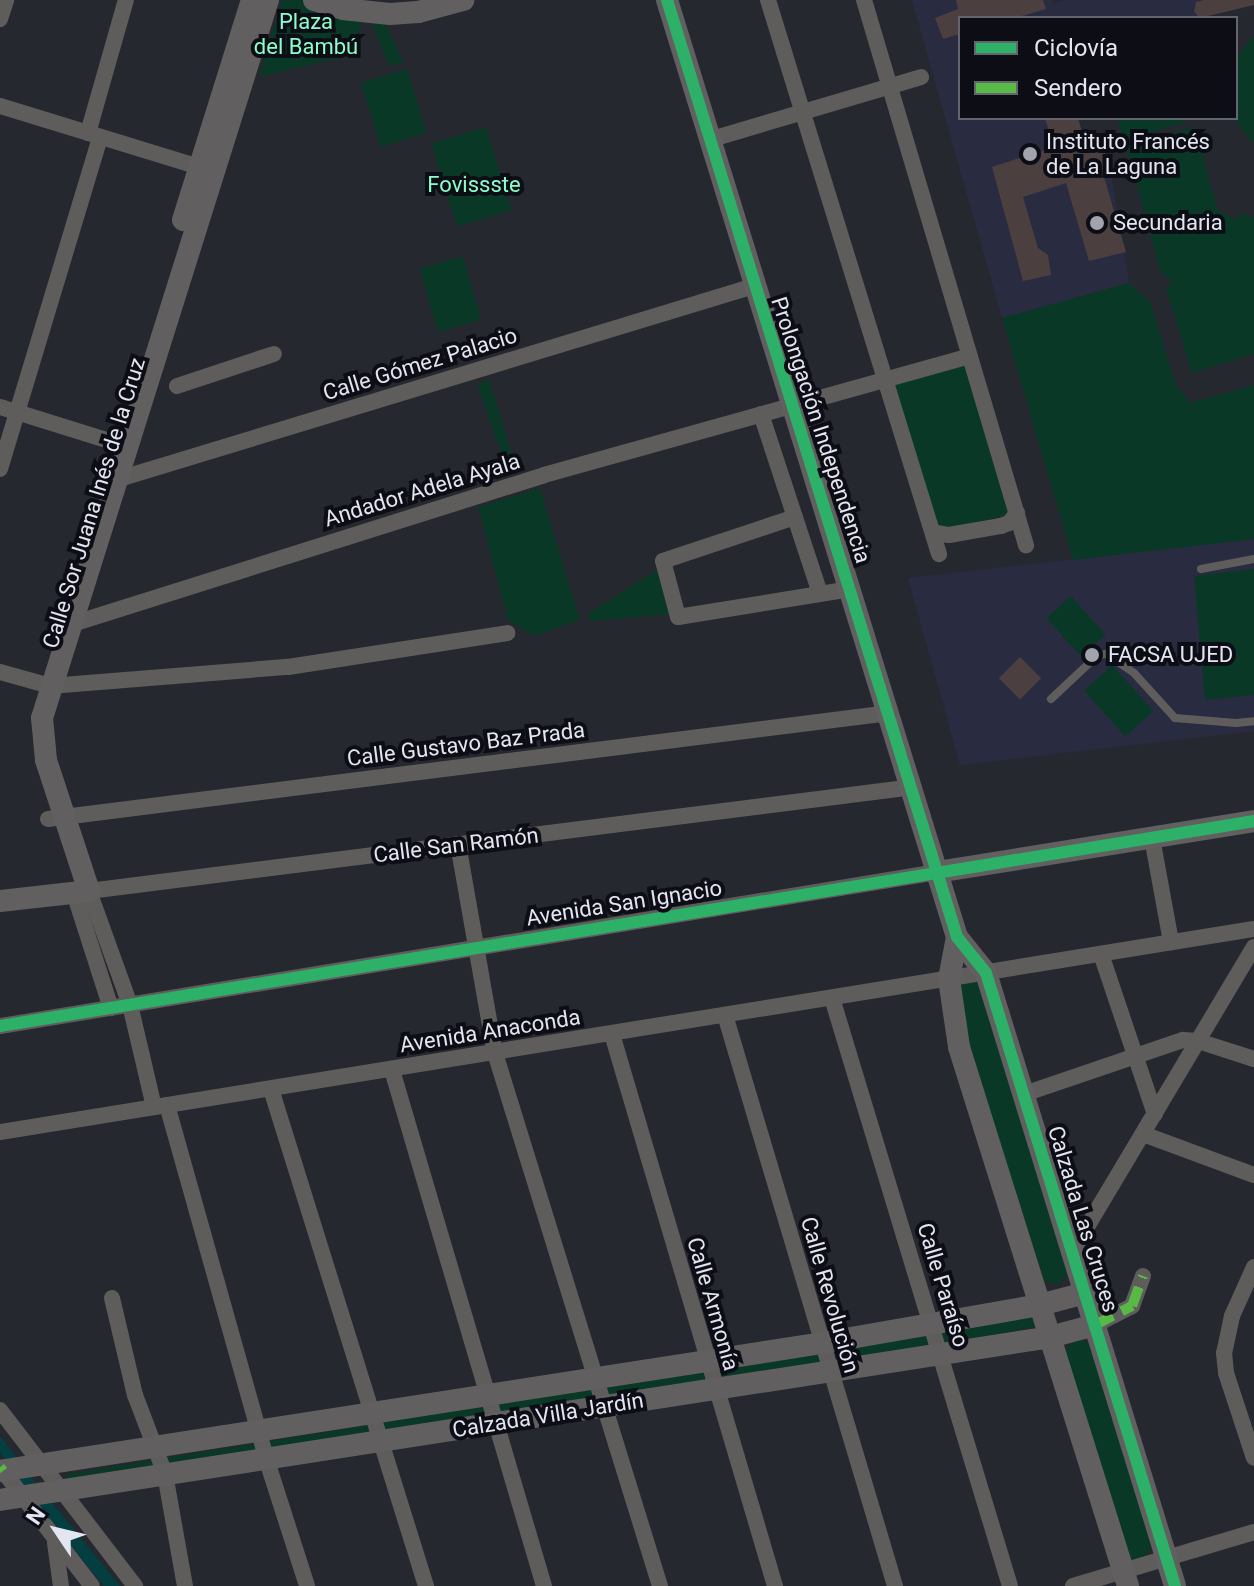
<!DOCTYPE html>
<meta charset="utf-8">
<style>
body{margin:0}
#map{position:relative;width:1254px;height:1586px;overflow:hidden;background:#262830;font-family:Roboto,sans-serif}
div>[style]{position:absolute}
.built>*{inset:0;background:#292c40}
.green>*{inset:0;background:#093827;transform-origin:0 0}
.water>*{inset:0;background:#033e40}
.building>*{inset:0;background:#4b3f3f;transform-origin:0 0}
.lane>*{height:8px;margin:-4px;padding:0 4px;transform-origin:4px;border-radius:4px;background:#5f5d5c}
.street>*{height:16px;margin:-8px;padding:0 8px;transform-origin:8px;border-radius:8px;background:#5f5d5c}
.secondary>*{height:22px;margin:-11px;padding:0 11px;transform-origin:11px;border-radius:11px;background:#625f60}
.quiet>*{height:10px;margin-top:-5px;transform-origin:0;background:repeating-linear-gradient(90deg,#58b947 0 20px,transparent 0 30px)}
.cycleway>*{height:12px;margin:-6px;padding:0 6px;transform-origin:6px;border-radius:6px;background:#2db169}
.dots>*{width:22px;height:22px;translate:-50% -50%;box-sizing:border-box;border:4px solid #0d0e15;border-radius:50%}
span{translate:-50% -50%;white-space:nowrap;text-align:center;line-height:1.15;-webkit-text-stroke:8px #0d0e15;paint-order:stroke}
.park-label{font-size:22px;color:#8cfdca}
.poi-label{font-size:22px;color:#e3e5f0}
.left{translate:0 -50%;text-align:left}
.street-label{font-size:22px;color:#e3e5f0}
.legend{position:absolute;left:958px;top:16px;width:280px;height:104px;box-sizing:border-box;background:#0d0e15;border:2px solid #63646d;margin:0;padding:10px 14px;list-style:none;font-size:24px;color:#e3e5f0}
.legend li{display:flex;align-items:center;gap:16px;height:40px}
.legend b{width:40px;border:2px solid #63646d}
.north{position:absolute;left:16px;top:1490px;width:80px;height:80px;-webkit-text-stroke:6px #0d0e15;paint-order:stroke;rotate:305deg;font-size:22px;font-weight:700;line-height:32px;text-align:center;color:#e3e5f0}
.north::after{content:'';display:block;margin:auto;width:28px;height:36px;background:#e3e5f0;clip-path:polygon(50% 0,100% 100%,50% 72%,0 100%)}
</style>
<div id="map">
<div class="built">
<i style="clip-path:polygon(912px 0,1052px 0,1053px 4px,1065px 0,1254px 0,1203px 18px,960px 18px,960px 118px,1078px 118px,1085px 141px,1100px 139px,1110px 167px,1129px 283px,1002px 318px)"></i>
<i style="clip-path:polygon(1254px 539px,1254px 731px,960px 765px,908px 578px)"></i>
</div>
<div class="green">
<i style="clip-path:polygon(282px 0,301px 0,363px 18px,351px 55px,259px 77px)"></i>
<i style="clip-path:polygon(384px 21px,404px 63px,389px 66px,372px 23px)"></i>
<i style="clip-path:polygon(1254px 35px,1254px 144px,1233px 118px,1236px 118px,1236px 58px)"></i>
<i style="left:407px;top:69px;width:67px;height:48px;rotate:73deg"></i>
<i style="clip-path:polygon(1117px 118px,1185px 118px,1186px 122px,1124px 140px)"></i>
<i style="left:486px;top:127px;width:87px;height:57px;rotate:73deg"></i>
<i style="clip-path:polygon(1195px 127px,1218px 211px,1236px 219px,1241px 213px,1254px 217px,1254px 354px,1192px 373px,1166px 288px,1173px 283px,1160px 270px,1126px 145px)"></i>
<i style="left:463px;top:256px;width:66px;height:45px;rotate:74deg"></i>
<i style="clip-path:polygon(1129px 283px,1150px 302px,1176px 385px,1190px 403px,1254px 385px,1254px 539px,1073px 560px,1002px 318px)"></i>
<i style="left:965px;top:357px;width:163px;height:76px;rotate:74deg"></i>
<i style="clip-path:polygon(489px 379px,516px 468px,507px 470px,477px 384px)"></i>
<i style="clip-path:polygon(540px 488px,580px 620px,534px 636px,508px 620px,478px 507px)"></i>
<i style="clip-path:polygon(660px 568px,674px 614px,590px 621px,588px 614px)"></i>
<i style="clip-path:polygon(1254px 569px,1254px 695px,1205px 700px,1194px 576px)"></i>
<i style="left:1071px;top:596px;width:52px;height:33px;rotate:48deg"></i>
<i style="left:1112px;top:665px;width:62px;height:38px;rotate:48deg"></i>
<i style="clip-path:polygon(977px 981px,1068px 1275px,1057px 1284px,1042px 1281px,958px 1014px,958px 988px,963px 982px)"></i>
<i style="clip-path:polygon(1033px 1317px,1037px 1322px,1034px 1327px,944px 1344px,65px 1479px,68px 1474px)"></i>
<i style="clip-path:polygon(1082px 1338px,1095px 1350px,1153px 1536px,1150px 1551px,1141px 1560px,1133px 1561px,1124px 1555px,1063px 1355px,1072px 1340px)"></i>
</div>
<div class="water">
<i style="clip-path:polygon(0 1436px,36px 1483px,120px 1586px,104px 1586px,41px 1509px,0 1453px)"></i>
</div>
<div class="building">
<i style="clip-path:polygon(956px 0,1043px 0,1046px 9px,1015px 18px,960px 18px,960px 34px,943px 39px,935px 18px,958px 9px)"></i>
<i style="clip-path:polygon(1204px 0,1254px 0,1254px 5px,1200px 18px,1194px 12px,1196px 2px)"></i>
<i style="clip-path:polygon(1045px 118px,1078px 118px,1085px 142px,1100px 139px,1110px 167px,1102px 170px,1126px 252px,1089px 261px,1066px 183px,1023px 197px,1038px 248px,1048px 255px,1051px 275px,1023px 281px,992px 167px,1054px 147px)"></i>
<i style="left:1020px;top:657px;width:30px;height:30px;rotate:45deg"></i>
</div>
<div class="lane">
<i style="left:1201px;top:569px;width:54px;rotate:-10.7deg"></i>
<i style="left:1051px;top:699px;width:63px;rotate:-43.1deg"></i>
<i style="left:1097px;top:656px;width:9px;rotate:-13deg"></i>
<i style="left:1106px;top:654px;width:34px;rotate:34deg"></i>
<i style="left:1134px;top:673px;width:61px;rotate:47.7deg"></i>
<i style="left:1175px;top:718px;width:61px;rotate:4.7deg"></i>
<i style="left:1236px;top:723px;width:18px;rotate:-6deg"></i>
</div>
<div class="street">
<i style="left:768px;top:0;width:580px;rotate:72.85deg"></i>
<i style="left:864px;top:0;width:569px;rotate:73.45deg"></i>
<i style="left:0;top:19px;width:20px;rotate:-72deg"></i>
<i style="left:0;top:106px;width:219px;rotate:17deg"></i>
<i style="left:88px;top:133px;width:138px;rotate:-74.1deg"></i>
<i style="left:712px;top:139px;width:218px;rotate:-16.5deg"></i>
<i style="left:177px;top:386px;width:102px;rotate:-18.3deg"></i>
<i style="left:0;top:407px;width:132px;rotate:17.2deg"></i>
<i style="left:761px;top:414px;width:188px;rotate:71.8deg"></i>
<i style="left:0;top:469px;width:347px;rotate:-73.2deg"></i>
<i style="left:99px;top:485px;width:685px;rotate:-16.9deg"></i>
<i style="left:795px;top:517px;width:139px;rotate:161.6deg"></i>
<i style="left:663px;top:561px;width:58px;rotate:75deg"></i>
<i style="left:678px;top:617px;width:175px;rotate:-9.2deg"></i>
<i style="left:933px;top:532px;width:16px;rotate:11deg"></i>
<i style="left:949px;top:535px;width:53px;rotate:-9.8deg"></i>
<i style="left:1001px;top:526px;width:9px;rotate:-21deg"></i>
<i style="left:1009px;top:523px;width:13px;rotate:-51deg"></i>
<i style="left:69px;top:625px;width:498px;rotate:-17.5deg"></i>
<i style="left:544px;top:475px;width:442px;rotate:-15.6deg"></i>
<i style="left:0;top:672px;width:52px;rotate:15.6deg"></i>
<i style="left:50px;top:686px;width:239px;rotate:-4.6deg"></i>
<i style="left:288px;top:667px;width:222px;rotate:-8.8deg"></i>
<i style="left:48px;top:819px;width:848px;rotate:-7.18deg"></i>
<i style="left:1152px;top:838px;width:106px;rotate:79.6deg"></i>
<i style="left:458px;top:844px;width:212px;rotate:80deg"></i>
<i style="left:495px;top:1053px;width:558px;rotate:72.8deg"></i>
<i style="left:74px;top:893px;width:121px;rotate:72.2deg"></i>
<i style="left:1101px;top:954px;width:169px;rotate:71.4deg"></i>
<i style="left:832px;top:998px;width:614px;rotate:73.16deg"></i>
<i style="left:725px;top:1015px;width:596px;rotate:73.42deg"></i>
<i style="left:0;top:1026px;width:950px;rotate:-9.33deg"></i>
<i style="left:612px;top:1034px;width:576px;rotate:73.55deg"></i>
<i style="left:392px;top:1070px;width:538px;rotate:73.59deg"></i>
<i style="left:271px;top:1089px;width:521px;rotate:72.68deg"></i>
<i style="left:1024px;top:1094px;width:168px;rotate:-18.8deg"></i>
<i style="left:1183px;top:1040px;width:15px;rotate:4deg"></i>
<i style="left:1198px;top:1041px;width:59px;rotate:17.8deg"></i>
<i style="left:167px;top:1105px;width:367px;rotate:74.3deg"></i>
<i style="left:266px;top:1458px;width:134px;rotate:72.2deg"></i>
<i style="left:154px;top:1107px;width:105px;rotate:-103.2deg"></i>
<i style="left:130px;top:1005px;width:121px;rotate:-109.8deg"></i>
<i style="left:89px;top:891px;width:831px;rotate:-7.19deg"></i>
<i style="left:0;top:1132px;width:1270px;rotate:-9.2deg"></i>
<i style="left:1143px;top:1134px;width:118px;rotate:20.3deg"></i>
<i style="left:1072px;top:1252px;width:355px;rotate:-59.2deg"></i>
<i style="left:1254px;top:1267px;width:54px;rotate:114.2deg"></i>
<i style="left:1232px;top:1316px;width:38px;rotate:102deg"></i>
<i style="left:1224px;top:1353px;width:20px;rotate:84deg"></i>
<i style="left:1226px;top:1373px;width:89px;rotate:71.8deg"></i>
<i style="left:112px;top:1298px;width:100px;rotate:76.7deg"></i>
<i style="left:135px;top:1395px;width:85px;rotate:69.2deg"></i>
<i style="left:165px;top:1474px;width:114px;rotate:79.9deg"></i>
<i style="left:1095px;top:1325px;width:42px;rotate:-27.2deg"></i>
<i style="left:1132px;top:1306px;width:32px;rotate:-70deg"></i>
<i style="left:0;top:1410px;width:222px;rotate:52.5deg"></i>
<i style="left:3px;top:1471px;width:145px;rotate:52.3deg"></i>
<i style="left:55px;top:1543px;width:43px;rotate:82.1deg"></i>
<i style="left:1073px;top:1586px;width:189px;rotate:-16.6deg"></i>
</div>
<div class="secondary">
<i style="left:314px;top:0;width:30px;rotate:17deg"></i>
<i style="left:343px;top:9px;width:47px;rotate:6.1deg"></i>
<i style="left:390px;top:14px;width:28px;rotate:-4deg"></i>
<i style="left:418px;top:12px;width:47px;rotate:-14.9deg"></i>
<i style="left:667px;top:0;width:981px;rotate:72.8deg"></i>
<i style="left:957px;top:937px;width:46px;rotate:51.1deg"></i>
<i style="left:986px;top:973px;width:641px;rotate:72.86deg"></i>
<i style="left:183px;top:220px;width:231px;rotate:-72.6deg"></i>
<i style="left:937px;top:872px;width:321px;rotate:-9.1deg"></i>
<i style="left:0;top:901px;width:90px;rotate:-6.4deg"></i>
<i style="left:89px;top:891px;width:138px;rotate:-108.2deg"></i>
<i style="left:46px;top:760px;width:42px;rotate:-95.4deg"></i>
<i style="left:42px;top:718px;width:753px;rotate:-72.53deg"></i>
<i style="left:957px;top:937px;width:43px;rotate:100.8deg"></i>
<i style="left:949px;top:979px;width:69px;rotate:81.6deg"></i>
<i style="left:959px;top:1047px;width:565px;rotate:72.59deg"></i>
<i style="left:0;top:1471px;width:832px;rotate:-8.85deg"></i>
<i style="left:822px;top:1343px;width:221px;rotate:-9.9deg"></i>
<i style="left:1040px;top:1305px;width:47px;rotate:-14.9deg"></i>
<i style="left:0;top:1500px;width:1063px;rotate:-8.82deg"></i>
<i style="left:1050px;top:1337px;width:47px;rotate:-14.9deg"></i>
</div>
<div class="quiet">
<i style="left:1095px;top:1325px;width:42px;rotate:-27.2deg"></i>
<i style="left:1132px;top:1306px;width:32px;rotate:-70deg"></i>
<i style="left:0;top:1467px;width:5px;rotate:53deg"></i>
</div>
<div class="cycleway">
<i style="left:667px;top:0;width:981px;rotate:72.8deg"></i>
<i style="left:957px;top:937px;width:46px;rotate:51.1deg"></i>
<i style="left:986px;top:973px;width:641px;rotate:72.86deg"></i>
<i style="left:0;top:1026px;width:1271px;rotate:-9.28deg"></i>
</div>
<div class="dots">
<i style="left:1030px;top:154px;background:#a1a3ad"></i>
<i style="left:1097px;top:223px;background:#a1a3ad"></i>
<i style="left:1092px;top:655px;background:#a1a3ad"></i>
</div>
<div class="park-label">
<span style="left:306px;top:34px">Plaza<br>del Bambú</span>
<span style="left:474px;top:185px">Fovissste</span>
</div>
<div class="poi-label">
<span class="left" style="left:1046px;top:154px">Instituto Francés<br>de La Laguna</span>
<span class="left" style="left:1113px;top:223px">Secundaria</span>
<span class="left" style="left:1108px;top:655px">FACSA UJED</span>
</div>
<div class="street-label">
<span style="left:420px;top:364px;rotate:-17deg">Calle Gómez Palacio</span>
<span style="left:821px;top:430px;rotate:72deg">Prolongación Independencia</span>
<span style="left:422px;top:490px;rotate:-17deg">Andador Adela Ayala</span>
<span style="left:94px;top:503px;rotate:-73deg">Calle Sor Juana Inés de la Cruz</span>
<span style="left:466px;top:744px;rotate:-7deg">Calle Gustavo Baz Prada</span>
<span style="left:456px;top:845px;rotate:-7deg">Calle San Ramón</span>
<span style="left:624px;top:903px;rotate:-9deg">Avenida San Ignacio</span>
<span style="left:490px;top:1031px;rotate:-9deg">Avenida Anaconda</span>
<span style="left:1083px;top:1219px;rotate:73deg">Calzada Las Cruces</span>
<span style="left:943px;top:1285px;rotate:73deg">Calle Paraíso</span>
<span style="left:830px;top:1295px;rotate:74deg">Calle Revolución</span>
<span style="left:713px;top:1304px;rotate:74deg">Calle Armonía</span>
<span style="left:548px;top:1415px;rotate:-9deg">Calzada Villa Jardín</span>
</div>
<ul class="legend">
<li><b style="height:10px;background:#2db169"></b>Ciclovía</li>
<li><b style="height:10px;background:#58b947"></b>Sendero</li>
</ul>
<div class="north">N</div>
</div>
